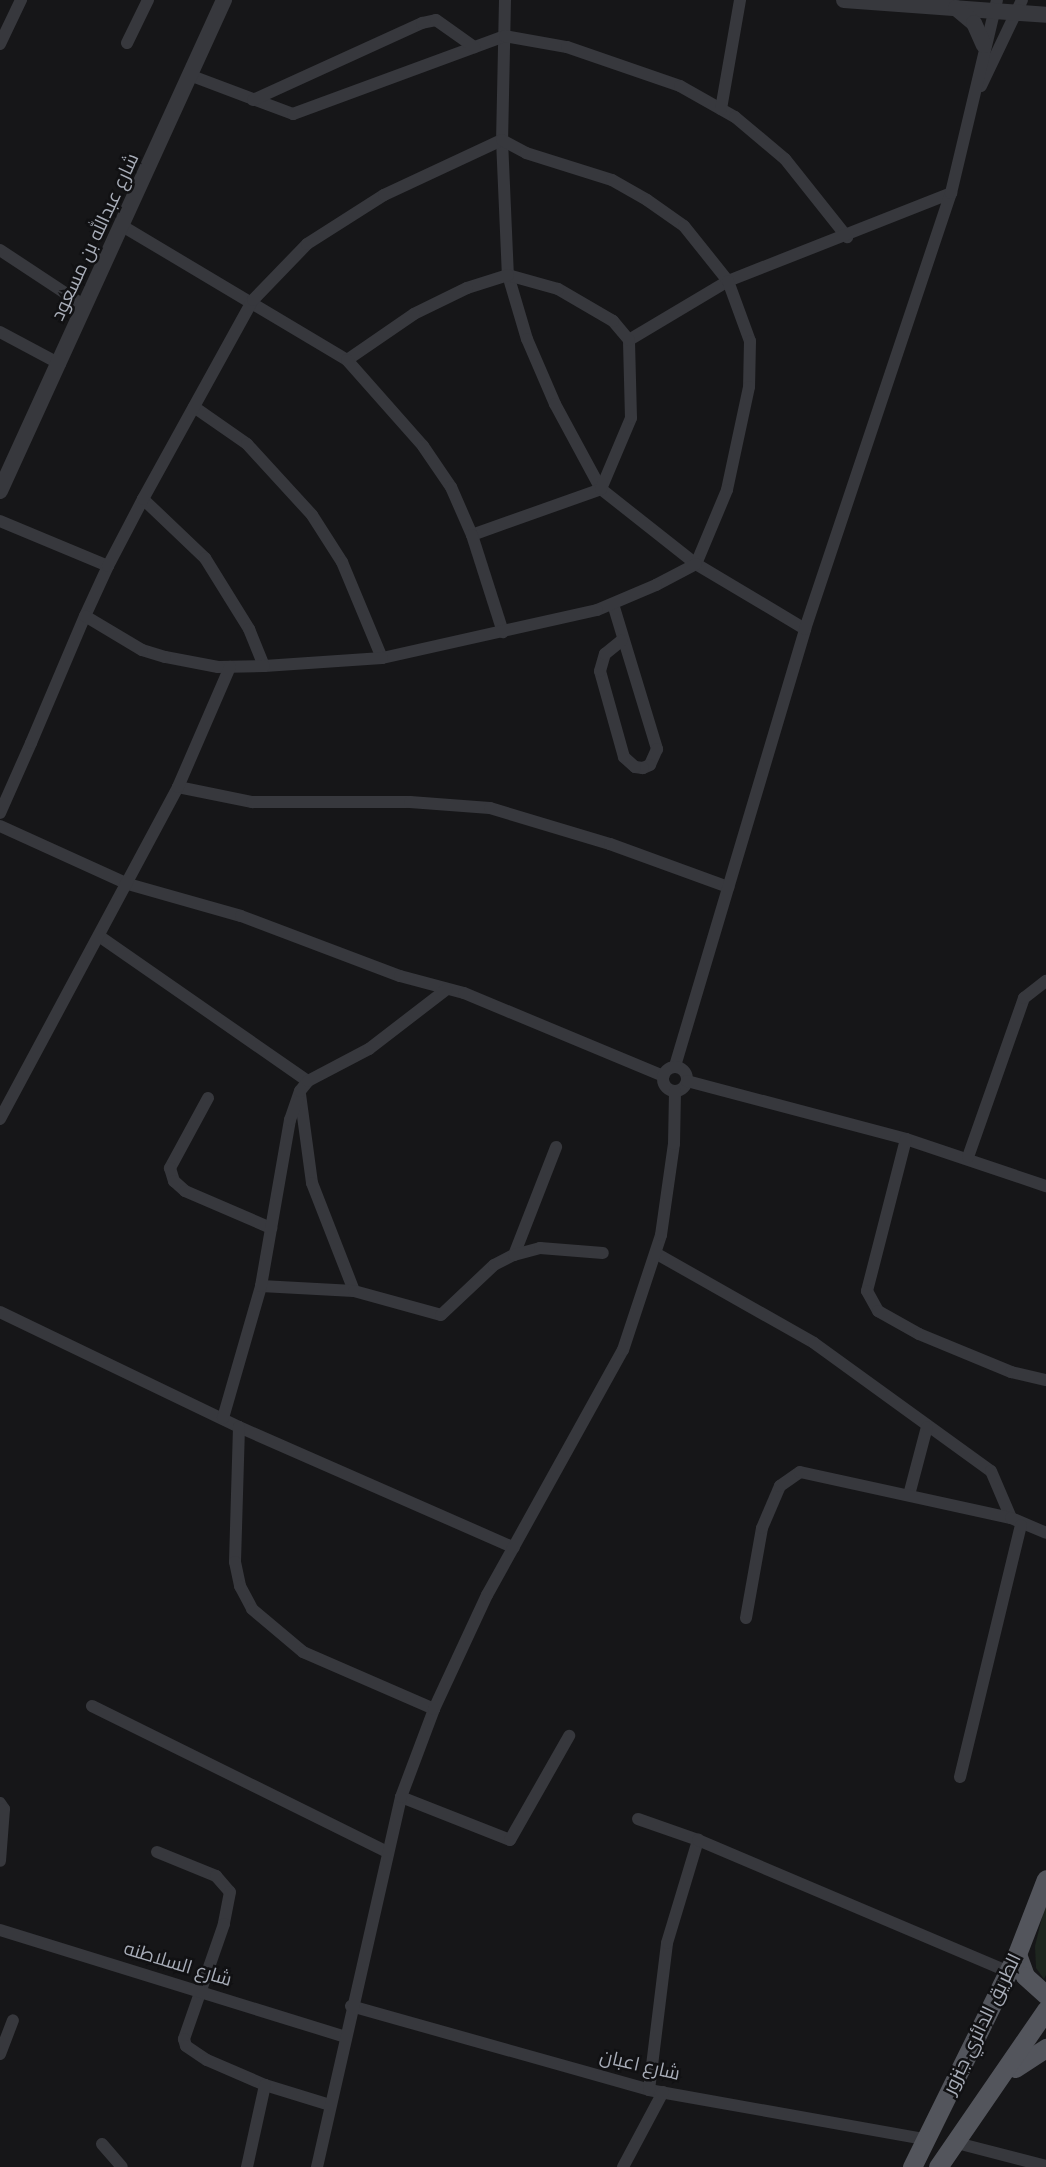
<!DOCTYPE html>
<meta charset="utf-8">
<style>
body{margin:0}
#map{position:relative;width:1046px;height:2167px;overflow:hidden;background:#161618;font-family:Figtree,Cairo,sans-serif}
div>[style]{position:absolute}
.green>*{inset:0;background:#1e261f}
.minor>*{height:12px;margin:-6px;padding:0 6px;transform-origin:6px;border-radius:6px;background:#37383d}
.minor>.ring{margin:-6px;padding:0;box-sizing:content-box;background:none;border:12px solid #37383d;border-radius:50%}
.tertiary>*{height:16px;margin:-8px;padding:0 8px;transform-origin:8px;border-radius:8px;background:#37383d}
.primary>*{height:19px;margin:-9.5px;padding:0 9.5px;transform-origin:9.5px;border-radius:9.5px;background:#53555c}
span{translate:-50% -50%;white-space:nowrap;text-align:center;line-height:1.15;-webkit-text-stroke:5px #111113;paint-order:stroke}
.street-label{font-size:19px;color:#a8adb8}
</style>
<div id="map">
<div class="green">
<i style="clip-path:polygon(1046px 1901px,1046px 1975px,1044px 1979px,1036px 1968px,1035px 1946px)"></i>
</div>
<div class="minor">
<i style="left:505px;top:0;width:140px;rotate:91.2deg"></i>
<i style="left:502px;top:140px;width:135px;rotate:87.5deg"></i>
<i style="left:508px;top:275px;width:67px;rotate:73.5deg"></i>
<i style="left:527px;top:339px;width:71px;rotate:66.7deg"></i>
<i style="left:555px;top:404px;width:97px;rotate:61.6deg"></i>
<i style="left:601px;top:489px;width:121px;rotate:38.3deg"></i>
<i style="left:696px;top:564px;width:127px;rotate:30.8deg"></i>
<i style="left:127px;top:43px;width:48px;rotate:-64deg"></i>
<i style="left:0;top:44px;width:49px;rotate:-64.5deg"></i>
<i style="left:192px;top:76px;width:108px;rotate:20.6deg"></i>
<i style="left:293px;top:114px;width:226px;rotate:-20.2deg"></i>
<i style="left:505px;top:36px;width:63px;rotate:10.1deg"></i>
<i style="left:567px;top:47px;width:120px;rotate:19deg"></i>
<i style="left:680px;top:86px;width:63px;rotate:29.4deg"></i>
<i style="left:735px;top:117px;width:65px;rotate:40deg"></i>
<i style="left:785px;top:159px;width:100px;rotate:51.5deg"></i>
<i style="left:981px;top:86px;width:95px;rotate:-64.5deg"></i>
<i style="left:253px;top:100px;width:186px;rotate:-24.5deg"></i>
<i style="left:422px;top:23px;width:14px;rotate:-12deg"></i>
<i style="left:436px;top:20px;width:47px;rotate:35.4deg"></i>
<i style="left:721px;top:109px;width:111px;rotate:-80.1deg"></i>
<i style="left:124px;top:227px;width:260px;rotate:30.8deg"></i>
<i style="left:0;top:250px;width:102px;rotate:33.4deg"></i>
<i style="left:0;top:332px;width:68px;rotate:28.1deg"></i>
<i style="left:629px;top:340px;width:115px;rotate:-30.8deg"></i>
<i style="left:728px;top:281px;width:240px;rotate:-21.5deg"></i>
<i style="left:194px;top:407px;width:65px;rotate:34.9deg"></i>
<i style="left:247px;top:444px;width:96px;rotate:47.5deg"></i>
<i style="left:312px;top:515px;width:56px;rotate:57.4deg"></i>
<i style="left:342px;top:562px;width:104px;rotate:67.4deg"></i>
<i style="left:143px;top:499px;width:86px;rotate:43.6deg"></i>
<i style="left:205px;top:558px;width:84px;rotate:58.2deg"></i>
<i style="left:249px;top:629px;width:40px;rotate:68deg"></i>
<i style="left:0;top:521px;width:117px;rotate:22.6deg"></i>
<i style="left:472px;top:535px;width:137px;rotate:-19.6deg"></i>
<i style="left:601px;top:489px;width:77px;rotate:-67.1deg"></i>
<i style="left:631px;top:418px;width:78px;rotate:-91.5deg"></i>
<i style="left:629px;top:340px;width:25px;rotate:-130deg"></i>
<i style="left:613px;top:321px;width:64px;rotate:-149.8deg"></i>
<i style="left:558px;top:289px;width:52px;rotate:-164.4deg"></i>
<i style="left:508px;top:275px;width:43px;rotate:162.4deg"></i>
<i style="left:467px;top:288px;width:59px;rotate:153.9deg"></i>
<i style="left:414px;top:314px;width:81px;rotate:145.5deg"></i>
<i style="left:347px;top:360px;width:115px;rotate:48.5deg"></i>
<i style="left:423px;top:446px;width:50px;rotate:55.7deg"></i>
<i style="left:451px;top:487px;width:52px;rotate:66.4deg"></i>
<i style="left:472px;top:535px;width:102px;rotate:72.3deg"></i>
<i style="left:613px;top:604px;width:152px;rotate:73.1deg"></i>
<i style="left:657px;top:749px;width:17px;rotate:114deg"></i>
<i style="left:650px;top:765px;width:8px;rotate:157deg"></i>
<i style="left:643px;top:768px;width:8px;rotate:-173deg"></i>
<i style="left:635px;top:767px;width:15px;rotate:-138deg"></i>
<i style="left:624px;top:757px;width:89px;rotate:-105.6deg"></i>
<i style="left:600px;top:671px;width:18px;rotate:-74deg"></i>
<i style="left:605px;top:654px;width:21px;rotate:-39deg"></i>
<i style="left:178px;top:787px;width:76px;rotate:11.5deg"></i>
<i style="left:252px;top:802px;width:158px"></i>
<i style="left:410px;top:802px;width:80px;rotate:4.3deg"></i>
<i style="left:490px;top:808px;width:125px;rotate:16.7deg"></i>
<i style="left:610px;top:844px;width:126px;rotate:20deg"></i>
<i style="left:0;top:813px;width:77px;rotate:-66.1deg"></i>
<i style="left:31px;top:743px;width:138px;rotate:-67deg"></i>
<i style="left:85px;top:616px;width:55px;rotate:-65.3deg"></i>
<i style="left:108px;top:566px;width:76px;rotate:-62.4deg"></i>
<i style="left:143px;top:499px;width:227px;rotate:-61.1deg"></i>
<i style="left:253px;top:300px;width:78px;rotate:-46deg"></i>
<i style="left:307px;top:244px;width:91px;rotate:-32.5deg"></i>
<i style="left:384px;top:195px;width:130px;rotate:-25deg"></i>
<i style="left:502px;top:140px;width:27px;rotate:28deg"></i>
<i style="left:526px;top:153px;width:90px;rotate:17.4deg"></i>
<i style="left:612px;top:180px;width:40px;rotate:29.7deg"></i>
<i style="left:647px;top:200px;width:45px;rotate:35.1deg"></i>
<i style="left:684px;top:226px;width:70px;rotate:51.3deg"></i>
<i style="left:728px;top:281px;width:64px;rotate:69.9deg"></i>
<i style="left:750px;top:341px;width:46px;rotate:91.2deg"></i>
<i style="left:749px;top:387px;width:105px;rotate:102.1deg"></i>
<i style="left:727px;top:490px;width:80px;rotate:112.7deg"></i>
<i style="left:696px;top:564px;width:45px;rotate:152.3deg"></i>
<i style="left:656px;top:585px;width:64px;rotate:157deg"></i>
<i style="left:597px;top:610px;width:220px;rotate:167.4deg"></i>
<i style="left:382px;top:658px;width:118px;rotate:176.1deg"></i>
<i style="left:264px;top:666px;width:46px;rotate:178.8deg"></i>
<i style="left:218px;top:667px;width:54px;rotate:-169.3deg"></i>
<i style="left:165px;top:657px;width:24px;rotate:-163deg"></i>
<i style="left:142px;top:650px;width:66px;rotate:-149.2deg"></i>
<i style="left:0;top:826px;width:141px;rotate:24.4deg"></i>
<i style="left:128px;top:884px;width:117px;rotate:15.8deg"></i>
<i style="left:241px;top:916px;width:170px;rotate:20.7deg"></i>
<i style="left:400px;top:976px;width:66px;rotate:14.9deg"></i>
<i style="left:464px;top:993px;width:216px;rotate:22.6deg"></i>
<i style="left:99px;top:936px;width:254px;rotate:34.8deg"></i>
<i style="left:675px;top:1066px;width:456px;rotate:-73.4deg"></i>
<i style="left:805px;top:629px;width:460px;rotate:-71.5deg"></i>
<i style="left:951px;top:193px;width:198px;rotate:-76.6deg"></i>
<i class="ring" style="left:663px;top:1067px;width:12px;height:12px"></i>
<i style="left:687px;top:1081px;width:227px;rotate:14.8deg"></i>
<i style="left:906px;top:1139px;width:148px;rotate:18.6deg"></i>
<i style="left:300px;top:1094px;width:90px;rotate:82.3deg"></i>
<i style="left:312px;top:1183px;width:116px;rotate:68.7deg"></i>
<i style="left:208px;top:1098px;width:80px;rotate:118.5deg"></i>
<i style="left:170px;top:1168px;width:14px;rotate:73deg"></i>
<i style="left:174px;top:1181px;width:15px;rotate:42deg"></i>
<i style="left:185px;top:1191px;width:94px;rotate:23.3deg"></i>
<i style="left:0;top:1119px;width:377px;rotate:-61.8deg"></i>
<i style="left:178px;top:787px;width:131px;rotate:-66.6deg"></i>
<i style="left:906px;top:1139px;width:157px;rotate:104.4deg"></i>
<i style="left:867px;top:1291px;width:23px;rotate:61deg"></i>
<i style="left:878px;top:1311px;width:47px;rotate:29.3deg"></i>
<i style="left:919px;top:1334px;width:100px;rotate:22.4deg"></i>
<i style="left:1011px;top:1372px;width:36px;rotate:13deg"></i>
<i style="left:968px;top:1157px;width:169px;rotate:-70.6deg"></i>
<i style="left:1024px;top:998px;width:28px;rotate:-38deg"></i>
<i style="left:657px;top:1254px;width:180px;rotate:29.5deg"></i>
<i style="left:814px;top:1343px;width:218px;rotate:35.9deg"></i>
<i style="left:991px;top:1471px;width:51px;rotate:66.9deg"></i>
<i style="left:514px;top:1255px;width:116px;rotate:-68.7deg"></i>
<i style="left:261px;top:1286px;width:93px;rotate:3.1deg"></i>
<i style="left:354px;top:1291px;width:90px;rotate:15.4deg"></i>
<i style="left:441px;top:1315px;width:73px;rotate:-43.3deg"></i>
<i style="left:494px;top:1265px;width:22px;rotate:-27deg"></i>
<i style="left:514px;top:1255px;width:27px;rotate:-15deg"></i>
<i style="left:540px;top:1248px;width:63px;rotate:4.5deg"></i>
<i style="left:0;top:1312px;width:265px;rotate:25.7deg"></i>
<i style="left:239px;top:1427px;width:300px;rotate:23.7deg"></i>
<i style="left:223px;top:1418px;width:137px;rotate:-73.9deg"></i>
<i style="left:261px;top:1286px;width:169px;rotate:-80.1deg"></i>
<i style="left:290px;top:1120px;width:31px;rotate:-71deg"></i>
<i style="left:300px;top:1091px;width:13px;rotate:-51deg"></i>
<i style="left:308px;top:1081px;width:69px;rotate:-27.7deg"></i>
<i style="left:369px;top:1049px;width:98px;rotate:-37.6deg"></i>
<i style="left:239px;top:1427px;width:135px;rotate:91.7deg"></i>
<i style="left:235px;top:1562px;width:25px;rotate:78deg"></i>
<i style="left:240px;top:1586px;width:26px;rotate:62deg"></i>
<i style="left:252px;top:1609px;width:67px;rotate:40.1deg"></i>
<i style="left:303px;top:1652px;width:143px;rotate:23.5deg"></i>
<i style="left:909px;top:1495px;width:70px;rotate:-75.2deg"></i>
<i style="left:746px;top:1618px;width:91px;rotate:-79.9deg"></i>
<i style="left:762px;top:1528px;width:46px;rotate:-66.8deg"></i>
<i style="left:780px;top:1486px;width:24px;rotate:-35deg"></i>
<i style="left:800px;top:1472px;width:216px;rotate:12.3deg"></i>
<i style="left:1011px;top:1518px;width:38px;rotate:23deg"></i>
<i style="left:92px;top:1706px;width:328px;rotate:26.3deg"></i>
<i style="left:960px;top:1777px;width:259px;rotate:-76.4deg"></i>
<i style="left:401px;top:1797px;width:117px;rotate:21.5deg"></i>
<i style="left:510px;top:1840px;width:120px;rotate:-60.4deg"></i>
<i style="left:0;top:1803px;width:7px;rotate:56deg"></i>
<i style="left:4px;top:1809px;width:52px;rotate:94.4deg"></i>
<i style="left:638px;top:1819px;width:64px;rotate:19.3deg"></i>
<i style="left:157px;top:1852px;width:64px;rotate:22.1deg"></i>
<i style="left:216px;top:1876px;width:21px;rotate:49deg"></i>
<i style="left:230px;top:1892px;width:33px;rotate:101deg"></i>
<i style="left:224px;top:1924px;width:122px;rotate:109.2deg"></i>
<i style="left:184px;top:2039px;width:7px;rotate:74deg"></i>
<i style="left:186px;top:2046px;width:25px;rotate:34deg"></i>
<i style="left:207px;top:2060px;width:63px;rotate:23.3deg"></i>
<i style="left:265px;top:2085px;width:68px;rotate:17.1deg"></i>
<i style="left:0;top:1930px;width:361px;rotate:17.2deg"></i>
<i style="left:351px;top:2006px;width:310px;rotate:15.7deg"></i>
<i style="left:649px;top:2090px;width:280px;rotate:10.1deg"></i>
<i style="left:0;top:2054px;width:36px;rotate:-69deg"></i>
<i style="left:649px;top:2090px;width:148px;rotate:-83deg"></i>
<i style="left:667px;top:1943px;width:108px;rotate:-73.2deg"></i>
<i style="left:698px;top:1840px;width:338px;rotate:23deg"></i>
<i style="left:953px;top:2142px;width:96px;rotate:14.5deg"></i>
<i style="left:102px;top:2144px;width:30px;rotate:49deg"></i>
<i style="left:247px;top:2167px;width:84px;rotate:-77.6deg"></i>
<i style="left:317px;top:2167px;width:379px;rotate:-77.2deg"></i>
<i style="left:401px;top:1797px;width:94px;rotate:-69.4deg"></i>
<i style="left:434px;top:1709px;width:126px;rotate:-65.1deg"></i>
<i style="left:487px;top:1595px;width:280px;rotate:-61deg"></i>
<i style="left:623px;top:1350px;width:121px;rotate:-71.7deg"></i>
<i style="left:661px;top:1235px;width:92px;rotate:-81.9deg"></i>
<i style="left:674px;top:1144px;width:53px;rotate:-88.9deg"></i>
<i style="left:623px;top:2167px;width:85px;rotate:-61.9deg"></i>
</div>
<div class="tertiary">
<i style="left:844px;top:0;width:203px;rotate:4.2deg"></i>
<i style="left:956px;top:8px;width:23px;rotate:40deg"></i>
<i style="left:974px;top:23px;width:24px;rotate:66deg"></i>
<i style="left:0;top:491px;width:540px;rotate:-65.48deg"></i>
</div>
<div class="primary">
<i style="left:1017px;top:1954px;width:23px;rotate:70deg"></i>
<i style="left:1025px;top:1976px;width:28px;rotate:42deg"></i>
<i style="left:1015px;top:2068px;width:37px;rotate:-33deg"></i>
<i style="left:912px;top:2167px;width:237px;rotate:-63.8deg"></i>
<i style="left:1017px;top:1954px;width:80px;rotate:-68.9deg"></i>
<i style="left:938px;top:2167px;width:191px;rotate:-55.5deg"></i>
</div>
<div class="street-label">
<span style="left:95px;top:237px;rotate:-65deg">شارع عبدالله بن مسعود</span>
<span style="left:178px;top:1964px;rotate:17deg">شارع السلاطنه</span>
<span style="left:982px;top:2024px;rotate:-64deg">الطريق الدائري جنزور</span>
<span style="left:640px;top:2065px;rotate:13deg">شارع اعبان</span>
</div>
</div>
